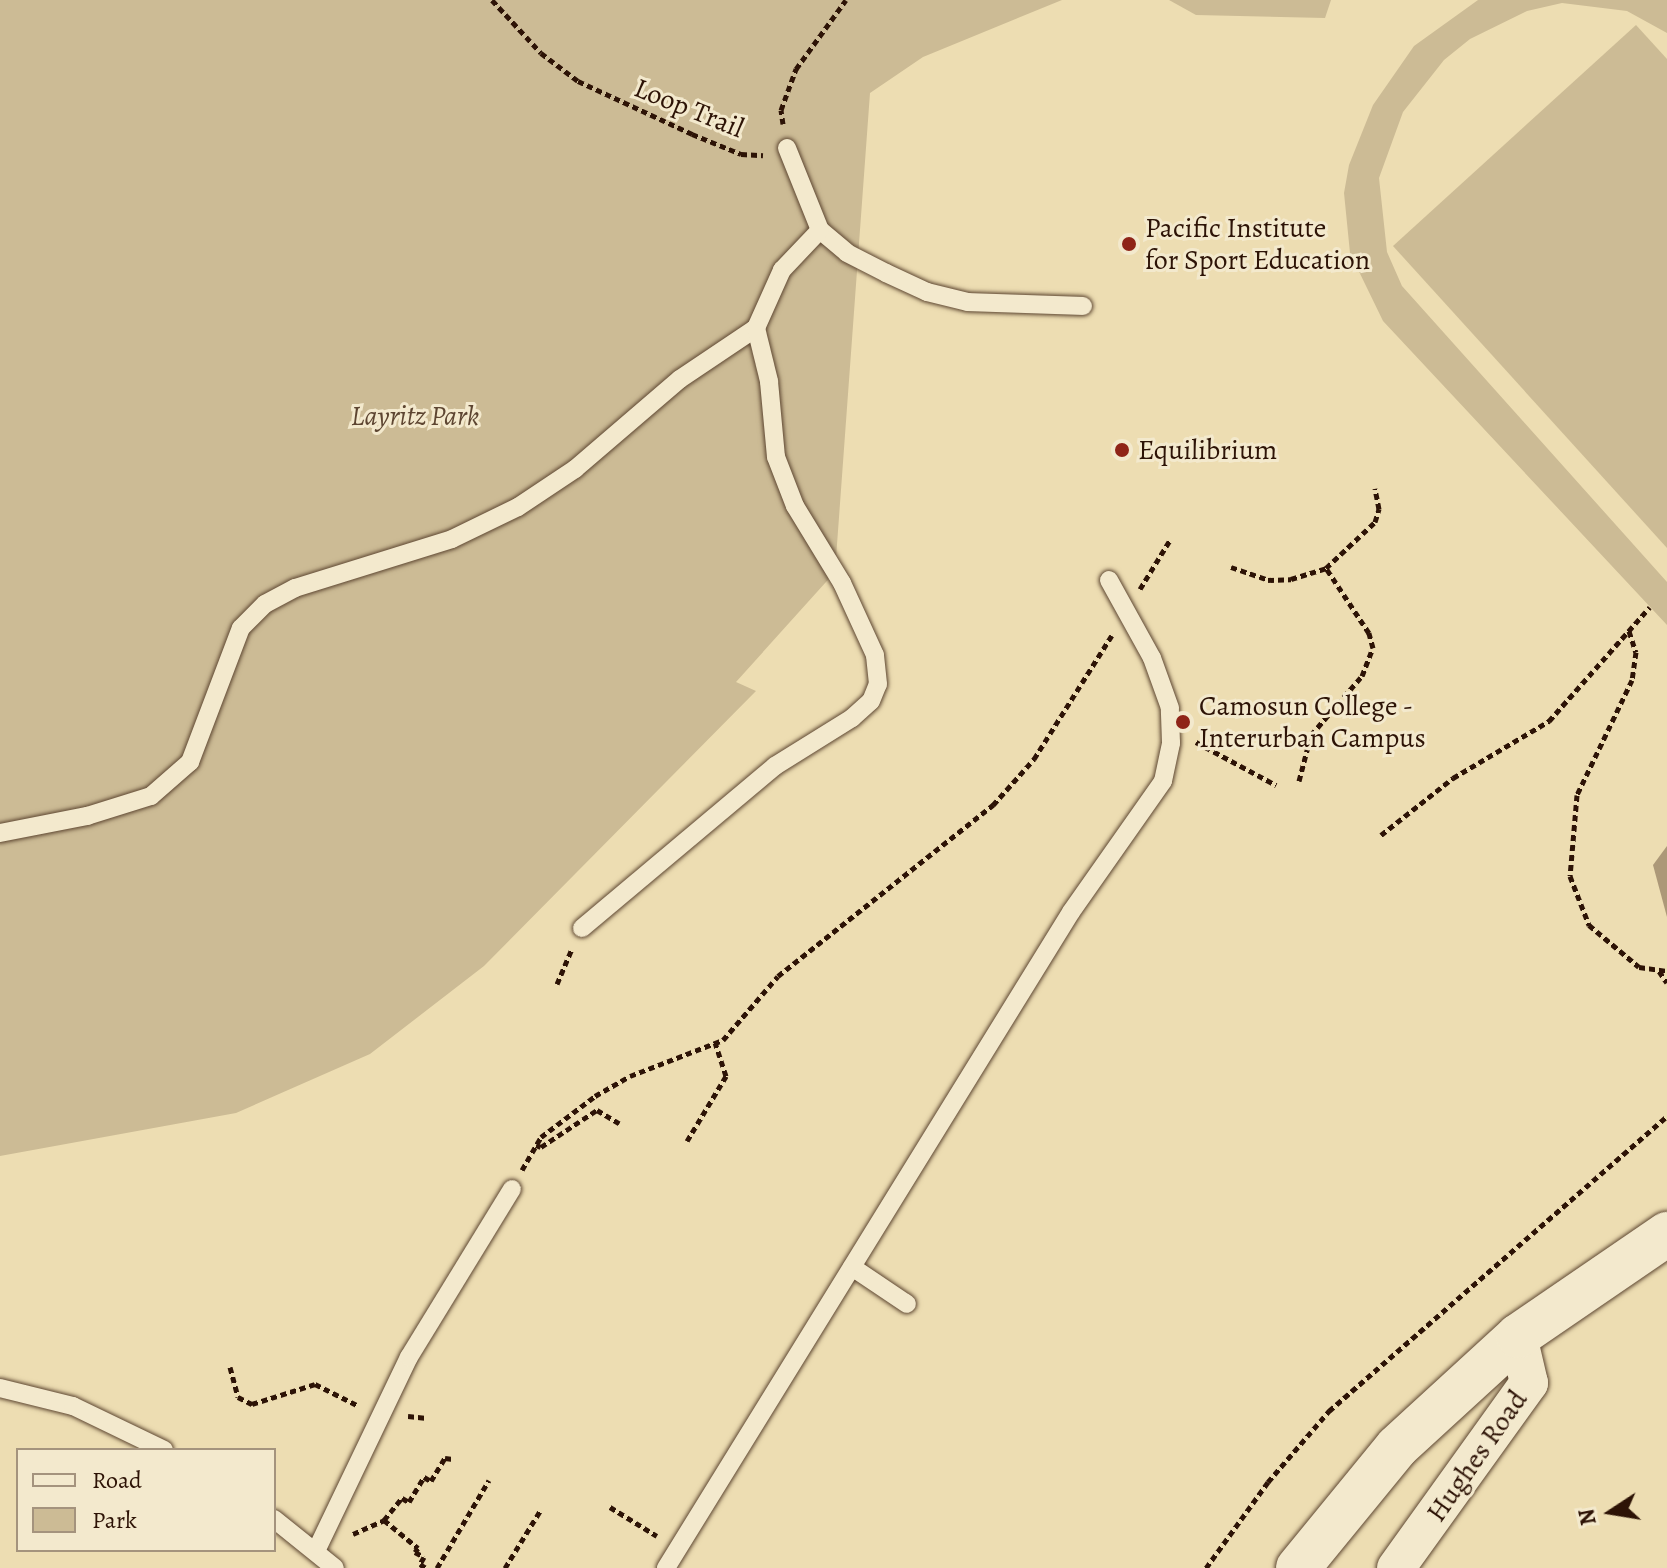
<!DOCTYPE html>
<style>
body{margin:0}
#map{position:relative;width:1667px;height:1568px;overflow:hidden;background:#edddb2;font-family:Alegreya,serif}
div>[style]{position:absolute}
.green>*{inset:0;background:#ccbb95}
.water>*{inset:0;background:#ac9878}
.path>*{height:5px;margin-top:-2.5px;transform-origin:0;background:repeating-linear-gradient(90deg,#2d1306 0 6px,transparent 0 10px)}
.roads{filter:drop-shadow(0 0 2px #5d4631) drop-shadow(0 0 2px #5d4631)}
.lane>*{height:18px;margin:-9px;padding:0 9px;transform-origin:9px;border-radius:9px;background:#f3e9cd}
.street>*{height:38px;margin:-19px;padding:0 19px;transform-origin:19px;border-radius:19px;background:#f3e9cd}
.secondary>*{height:44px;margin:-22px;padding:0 22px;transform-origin:22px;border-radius:22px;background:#f3e9cd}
.dots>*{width:22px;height:22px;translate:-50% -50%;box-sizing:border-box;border:4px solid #f3e9cd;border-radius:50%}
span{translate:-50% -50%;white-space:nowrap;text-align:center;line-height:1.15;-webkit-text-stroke:6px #f3e9cd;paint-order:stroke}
.street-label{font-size:28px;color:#2d1306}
.poi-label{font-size:28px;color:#2d1306}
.left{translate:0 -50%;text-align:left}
.park-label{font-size:28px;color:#5d4531;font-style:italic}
.legend{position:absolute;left:16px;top:1448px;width:260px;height:104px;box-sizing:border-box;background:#f3e9cd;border:2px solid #a4937d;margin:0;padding:10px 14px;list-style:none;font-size:24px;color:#2d1306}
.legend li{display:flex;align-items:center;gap:16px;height:40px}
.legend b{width:40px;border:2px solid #a4937d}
.north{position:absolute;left:1571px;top:1472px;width:80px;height:80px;-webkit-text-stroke:6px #f3e9cd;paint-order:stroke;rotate:258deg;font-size:22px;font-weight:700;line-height:32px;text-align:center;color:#2d1306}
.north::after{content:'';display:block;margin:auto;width:28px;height:36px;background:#2d1306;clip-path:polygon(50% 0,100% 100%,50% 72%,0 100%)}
</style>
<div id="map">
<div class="green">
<i style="clip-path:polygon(0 0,1062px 0,923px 57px,870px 93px,835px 572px,736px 682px,756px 691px,484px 966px,370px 1054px,236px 1113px,0 1156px)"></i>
<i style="clip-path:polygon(1169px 0,1331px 0,1325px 18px,1196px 15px)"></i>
<i style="clip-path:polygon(1478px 0,1667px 0,1667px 33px,1627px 11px,1562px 3px,1527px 11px,1470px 39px,1444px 60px,1403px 112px,1379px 178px,1387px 252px,1402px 286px,1667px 582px,1667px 625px,1383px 321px,1350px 253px,1344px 193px,1349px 165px,1373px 105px,1414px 46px)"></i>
<i style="clip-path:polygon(1636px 25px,1667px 59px,1667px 548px,1393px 246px)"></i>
</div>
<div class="water">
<i style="clip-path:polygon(1667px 846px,1667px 917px,1653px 865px)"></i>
</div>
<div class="path">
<i style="left:492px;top:0;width:72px;rotate:47.2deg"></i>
<i style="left:541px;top:53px;width:46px;rotate:37.1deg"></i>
<i style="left:578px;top:81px;width:126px;rotate:24.9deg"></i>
<i style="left:692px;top:134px;width:53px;rotate:22.2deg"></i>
<i style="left:741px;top:154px;width:22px;rotate:3deg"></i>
<i style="left:783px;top:124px;width:14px;rotate:-98deg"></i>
<i style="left:781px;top:110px;width:44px;rotate:-69.9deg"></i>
<i style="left:796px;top:69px;width:85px;rotate:-54.1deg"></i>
<i style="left:1231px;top:567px;width:39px;rotate:19deg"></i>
<i style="left:1268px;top:580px;width:23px;rotate:-2deg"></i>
<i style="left:1291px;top:579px;width:37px;rotate:-17deg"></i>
<i style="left:1326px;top:568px;width:67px;rotate:-43.2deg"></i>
<i style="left:1375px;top:522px;width:14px;rotate:-73deg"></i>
<i style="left:1379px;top:509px;width:21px;rotate:-101deg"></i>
<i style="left:1140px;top:589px;width:57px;rotate:-58.5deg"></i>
<i style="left:1629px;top:631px;width:22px;rotate:72deg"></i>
<i style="left:1636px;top:652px;width:28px;rotate:98deg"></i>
<i style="left:1632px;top:680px;width:127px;rotate:115.6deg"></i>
<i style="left:1577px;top:795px;width:81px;rotate:94.9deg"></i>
<i style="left:1570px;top:876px;width:53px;rotate:68.8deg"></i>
<i style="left:1589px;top:925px;width:65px;rotate:40deg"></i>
<i style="left:1639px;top:967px;width:28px;rotate:8deg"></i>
<i style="left:1196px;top:742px;width:91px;rotate:28.3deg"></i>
<i style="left:1299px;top:781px;width:48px;rotate:-75.4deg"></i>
<i style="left:1311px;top:735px;width:78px;rotate:-49.2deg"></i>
<i style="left:1362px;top:676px;width:30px;rotate:-69deg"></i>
<i style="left:1373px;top:648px;width:16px;rotate:-105deg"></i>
<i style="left:1369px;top:633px;width:78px;rotate:-123.5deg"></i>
<i style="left:1381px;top:835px;width:92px;rotate:-38.4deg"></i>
<i style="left:1453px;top:778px;width:112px;rotate:-30.7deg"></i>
<i style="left:1549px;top:721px;width:152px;rotate:-48.5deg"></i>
<i style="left:1659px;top:971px;width:14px;rotate:56deg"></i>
<i style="left:557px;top:984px;width:39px;rotate:-67deg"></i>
<i style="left:687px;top:1141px;width:76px;rotate:-59deg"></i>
<i style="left:726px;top:1076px;width:35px;rotate:-108deg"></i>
<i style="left:536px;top:1145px;width:5px;rotate:22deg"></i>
<i style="left:541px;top:1147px;width:67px;rotate:-33.5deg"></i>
<i style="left:597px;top:1110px;width:26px;rotate:31deg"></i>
<i style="left:522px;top:1170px;width:38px;rotate:-60deg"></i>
<i style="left:541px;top:1137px;width:68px;rotate:-37.2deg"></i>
<i style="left:595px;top:1096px;width:40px;rotate:-29.7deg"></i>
<i style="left:630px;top:1076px;width:100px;rotate:-21.2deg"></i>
<i style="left:723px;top:1040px;width:84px;rotate:-49.3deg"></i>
<i style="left:778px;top:976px;width:275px;rotate:-38.5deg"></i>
<i style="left:993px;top:805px;width:62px;rotate:-48.3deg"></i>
<i style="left:1034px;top:759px;width:146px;rotate:-57.8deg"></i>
<i style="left:230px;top:1367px;width:31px;rotate:75deg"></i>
<i style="left:238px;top:1397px;width:16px;rotate:27deg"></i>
<i style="left:252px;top:1404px;width:66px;rotate:-17.6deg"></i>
<i style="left:315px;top:1384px;width:49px;rotate:26.6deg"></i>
<i style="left:408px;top:1416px;width:19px;rotate:6deg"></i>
<i style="left:610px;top:1507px;width:55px;rotate:31.7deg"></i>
<i style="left:384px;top:1520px;width:44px;rotate:39.5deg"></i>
<i style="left:418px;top:1548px;width:5px;rotate:127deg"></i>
<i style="left:415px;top:1552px;width:10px;rotate:29deg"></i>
<i style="left:424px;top:1557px;width:8px;rotate:120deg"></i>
<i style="left:420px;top:1564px;width:7px;rotate:34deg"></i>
<i style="left:353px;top:1534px;width:34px;rotate:-24deg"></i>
<i style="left:384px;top:1520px;width:28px;rotate:-51deg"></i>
<i style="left:402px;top:1498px;width:8px;rotate:30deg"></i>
<i style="left:409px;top:1502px;width:29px;rotate:-59deg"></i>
<i style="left:424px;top:1477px;width:8px;rotate:30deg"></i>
<i style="left:431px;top:1481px;width:27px;rotate:-59deg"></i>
<i style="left:445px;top:1458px;width:8px;rotate:7deg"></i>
<i style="left:437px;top:1568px;width:102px;rotate:-59.4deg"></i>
<i style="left:505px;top:1568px;width:67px;rotate:-58.4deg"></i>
<i style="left:1206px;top:1568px;width:106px;rotate:-54.2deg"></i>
<i style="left:1268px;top:1482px;width:94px;rotate:-49.3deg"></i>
<i style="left:1329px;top:1411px;width:449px;rotate:-41.1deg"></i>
</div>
<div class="roads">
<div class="lane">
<i style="left:787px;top:148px;width:88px;rotate:68.1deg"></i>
<i style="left:820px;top:230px;width:35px;rotate:40deg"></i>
<i style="left:847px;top:253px;width:44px;rotate:27.1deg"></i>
<i style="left:886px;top:273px;width:45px;rotate:24.9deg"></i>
<i style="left:927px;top:292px;width:42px;rotate:13.7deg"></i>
<i style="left:968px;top:302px;width:115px;rotate:2deg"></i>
<i style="left:0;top:833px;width:89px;rotate:-11.1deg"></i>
<i style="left:87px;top:816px;width:67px;rotate:-17.4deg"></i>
<i style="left:151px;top:796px;width:52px;rotate:-41.1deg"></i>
<i style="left:190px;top:762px;width:143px;rotate:-69.2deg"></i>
<i style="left:241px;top:628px;width:34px;rotate:-45deg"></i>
<i style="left:265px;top:604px;width:34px;rotate:-28deg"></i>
<i style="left:295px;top:588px;width:164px;rotate:-17.3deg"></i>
<i style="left:452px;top:539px;width:73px;rotate:-25.9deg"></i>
<i style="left:518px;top:507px;width:69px;rotate:-33.7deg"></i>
<i style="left:575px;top:469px;width:138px;rotate:-40.6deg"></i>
<i style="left:680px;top:379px;width:92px;rotate:-33.9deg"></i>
<i style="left:756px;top:328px;width:64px;rotate:-65.9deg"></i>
<i style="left:782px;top:270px;width:55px;rotate:-46.5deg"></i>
<i style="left:582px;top:928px;width:252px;rotate:-40deg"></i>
<i style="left:775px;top:766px;width:91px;rotate:-31.9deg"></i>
<i style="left:852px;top:718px;width:25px;rotate:-42deg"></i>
<i style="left:871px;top:701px;width:18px;rotate:-68deg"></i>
<i style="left:878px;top:684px;width:29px;rotate:-96deg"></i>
<i style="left:875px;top:655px;width:79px;rotate:-114.6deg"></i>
<i style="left:842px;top:583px;width:90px;rotate:-121.4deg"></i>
<i style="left:795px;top:506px;width:53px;rotate:-111.2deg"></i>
<i style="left:776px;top:457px;width:76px;rotate:-95.3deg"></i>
<i style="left:769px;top:381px;width:55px;rotate:-103.8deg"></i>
<i style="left:852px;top:1267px;width:66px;rotate:33.9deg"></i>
<i style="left:0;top:1388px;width:75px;rotate:13.9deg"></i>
<i style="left:73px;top:1406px;width:101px;rotate:25.8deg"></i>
<i style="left:274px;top:1519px;width:78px;rotate:38.8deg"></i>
<i style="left:316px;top:1551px;width:215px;rotate:-64.4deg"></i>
<i style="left:409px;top:1357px;width:197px;rotate:-58.5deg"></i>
<i style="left:666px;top:1568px;width:771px;rotate:-58.31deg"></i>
<i style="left:1071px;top:912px;width:160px;rotate:-54.9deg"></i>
<i style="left:1163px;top:781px;width:39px;rotate:-78deg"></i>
<i style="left:1171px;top:743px;width:35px;rotate:-92deg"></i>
<i style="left:1170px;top:708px;width:53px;rotate:-109.8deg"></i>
<i style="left:1152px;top:658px;width:89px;rotate:-118.9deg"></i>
</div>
<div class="street">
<i style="left:1396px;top:1568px;width:228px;rotate:-54.3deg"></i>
<i style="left:1529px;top:1383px;width:48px;rotate:-103.2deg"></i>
</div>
<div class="secondary">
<i style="left:1298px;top:1568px;width:156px;rotate:-50.7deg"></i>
<i style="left:1397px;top:1447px;width:164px;rotate:-42.5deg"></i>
<i style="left:1518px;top:1336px;width:181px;rotate:-34.4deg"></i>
</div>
</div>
<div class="dots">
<i style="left:1129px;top:244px;background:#8f2418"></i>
<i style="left:1122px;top:450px;background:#8f2418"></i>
<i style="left:1183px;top:722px;background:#8f2418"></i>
</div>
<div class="street-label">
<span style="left:689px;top:108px;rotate:22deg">Loop Trail</span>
<span style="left:1477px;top:1456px;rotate:-55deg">Hughes Road</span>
</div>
<div class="poi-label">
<span class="left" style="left:1145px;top:244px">Pacific Institute<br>for Sport Education</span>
<span class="left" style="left:1138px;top:450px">Equilibrium</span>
<span class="left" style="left:1199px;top:722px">Camosun College -<br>Interurban Campus</span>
</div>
<div class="park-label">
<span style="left:415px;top:416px">Layritz Park</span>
</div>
<ul class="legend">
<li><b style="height:10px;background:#f3e9cd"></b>Road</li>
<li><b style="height:22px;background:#ccbb95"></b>Park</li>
</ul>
<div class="north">N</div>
</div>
